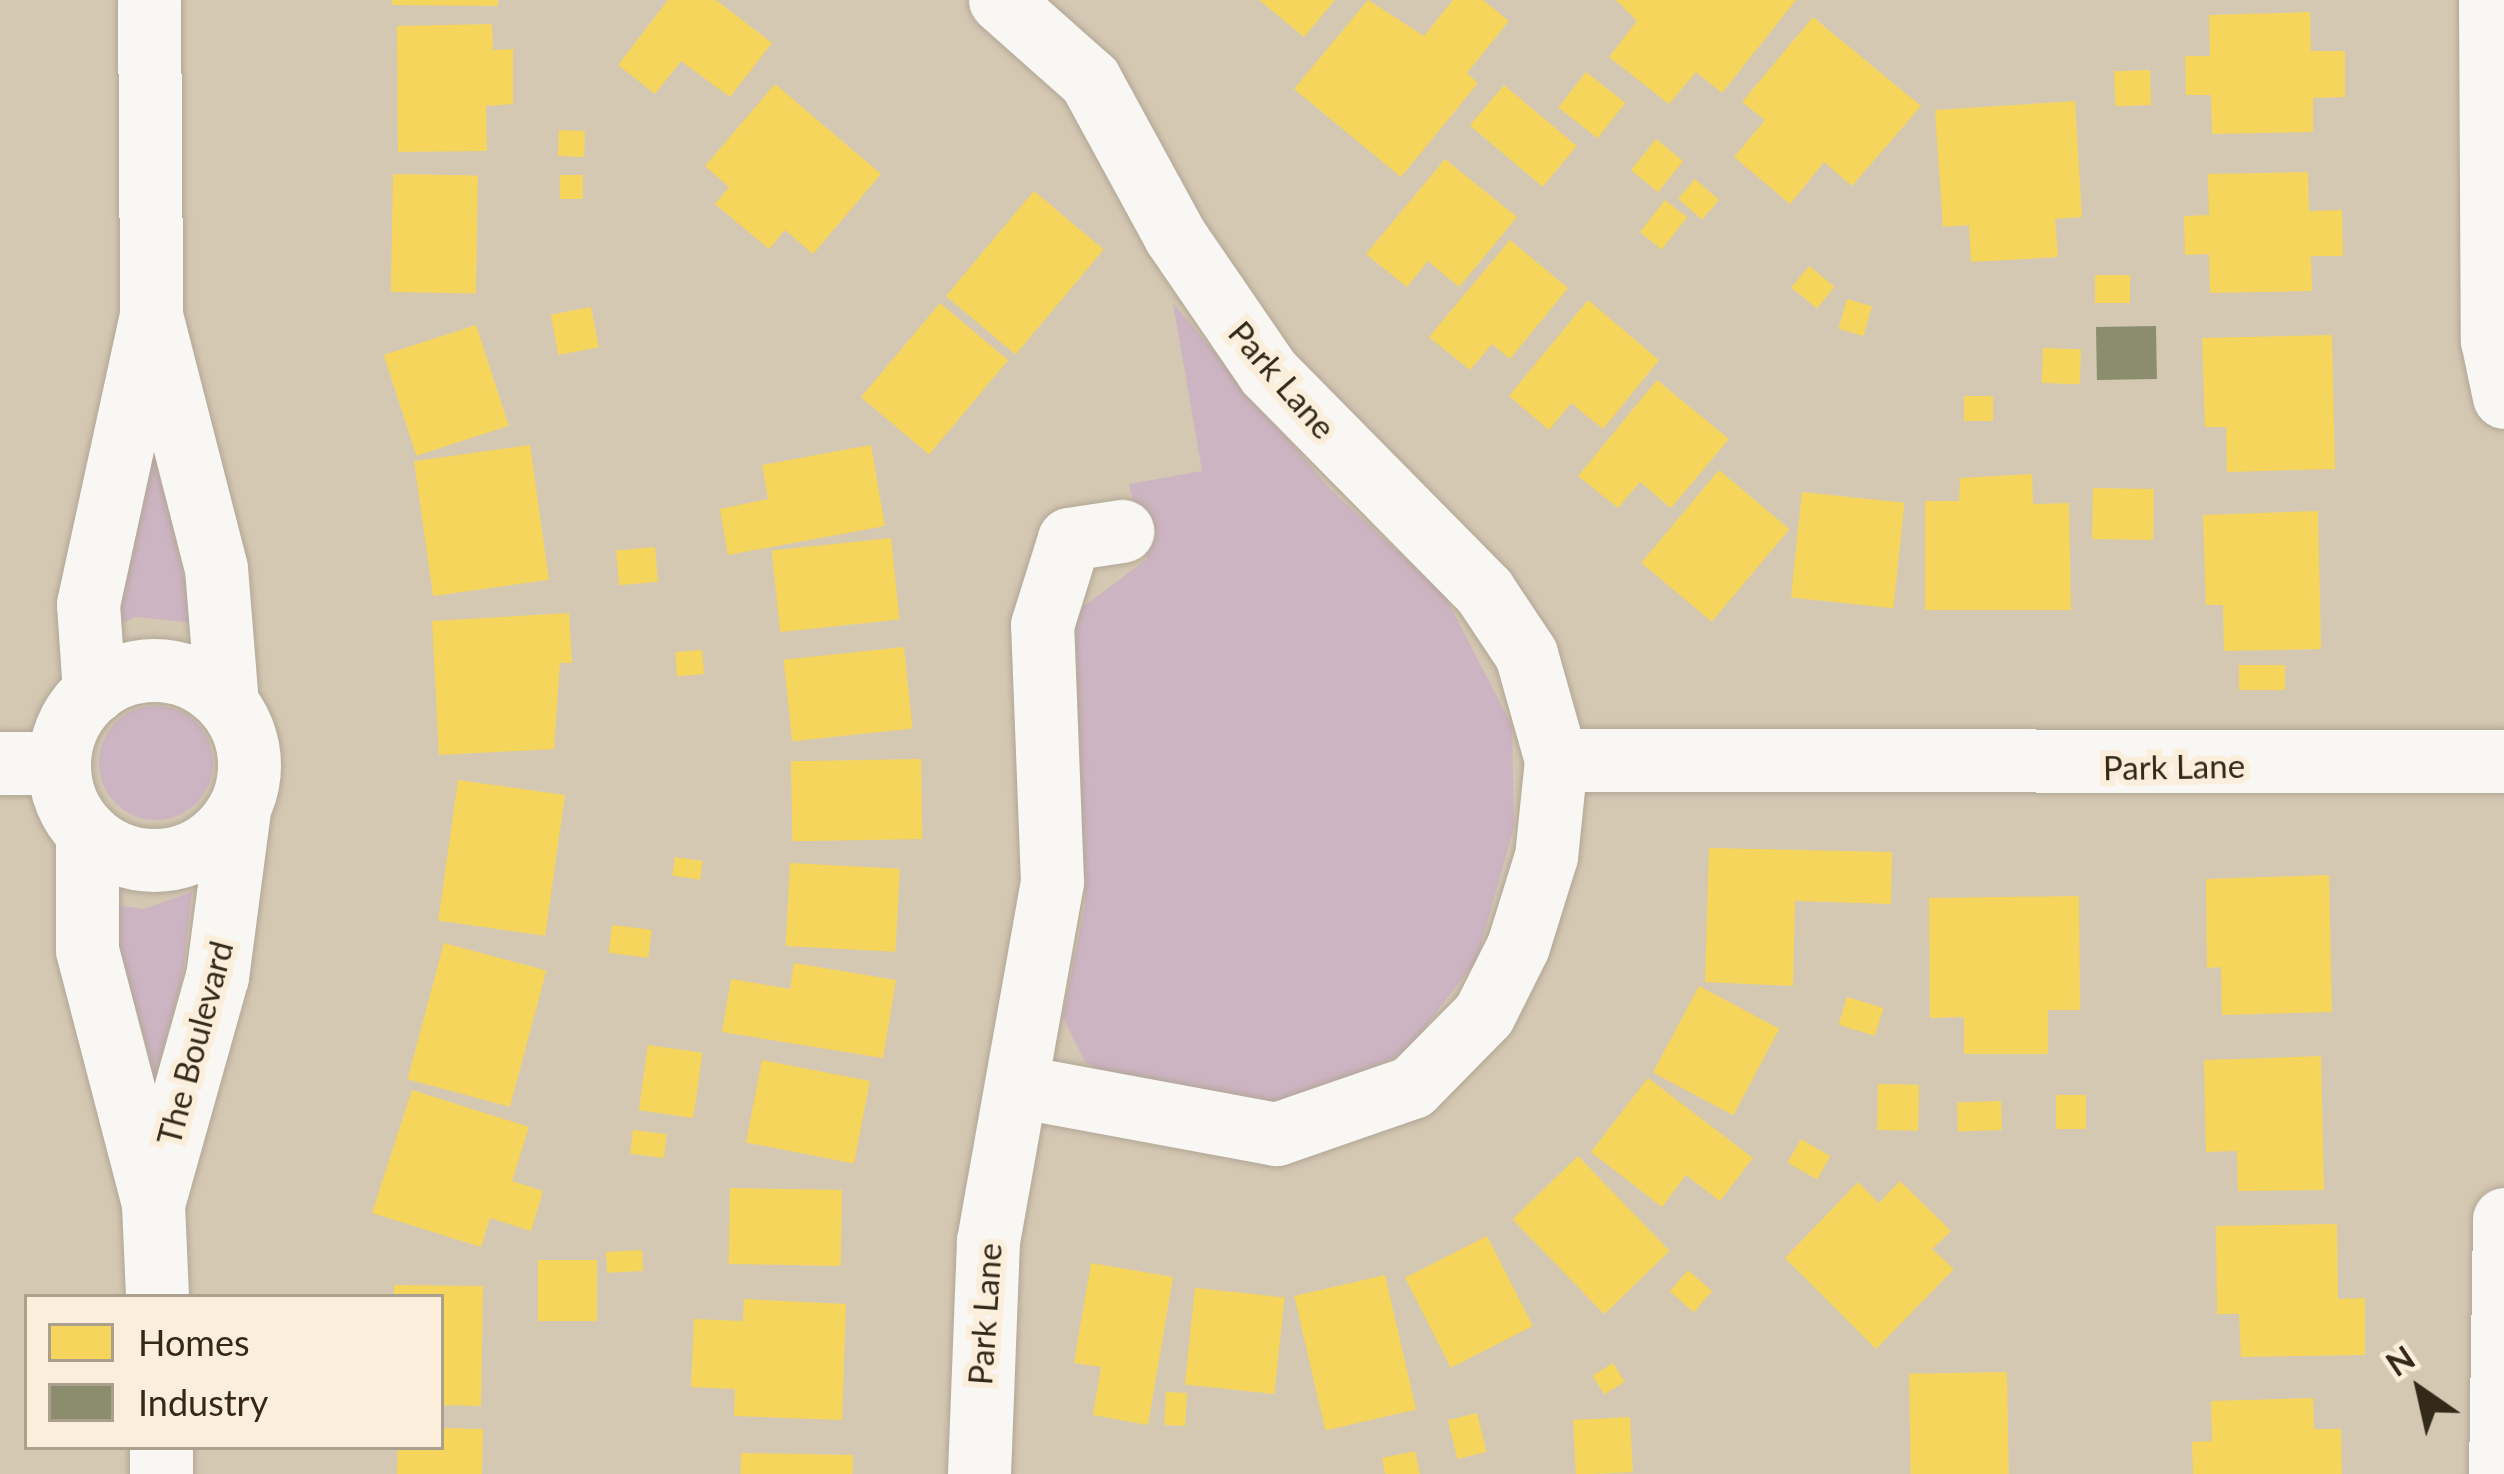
<!DOCTYPE html>
<style>
body{margin:0}
#map{position:relative;width:2504px;height:1474px;overflow:hidden;background:#d5c8b3;font-family:Lato,sans-serif}
div>[style]{position:absolute}
.green>*{inset:0;background:#cdb4c2}
.round{border-radius:50%}
.homes>*{inset:0;background:#f6d55c;transform-origin:0 0}
.industry>*{inset:0;background:#8c8c6e;transform-origin:0 0}
.roads{filter:drop-shadow(0 0 3px #b1a696) drop-shadow(0 0 3px #b1a696)}
.minor>*{height:63px;margin:-31.5px;padding:0 31.5px;transform-origin:31.5px;border-radius:31.5px;background:#f9f7f4}
.minor>.ring{margin:-31.5px;padding:0;box-sizing:content-box;background:none;border:63px solid #f9f7f4;border-radius:50%}
span{translate:-50% -50%;white-space:nowrap;text-align:center;line-height:1.15;-webkit-text-stroke:12px #fbeeda;paint-order:stroke}
.street-label{font-size:33px;color:#322919}
.legend{position:absolute;left:24px;top:1294px;width:420px;height:156px;box-sizing:border-box;background:#fbeeda;border:3px solid #ab9f8d;margin:0;padding:15px 21px;list-style:none;font-size:36px;color:#322919}
.legend li{display:flex;align-items:center;gap:24px;height:60px}
.legend b{width:60px;border:3px solid #ab9f8d}
.north{position:absolute;left:2360px;top:1330px;width:120px;height:120px;-webkit-text-stroke:9px #fbeeda;paint-order:stroke;rotate:326deg;font-size:33px;font-weight:700;line-height:48px;text-align:center;color:#322919}
.north::after{content:'';display:block;margin:auto;width:42px;height:54px;background:#322919;clip-path:polygon(50% 0,100% 100%,50% 72%,0 100%)}
</style>
<div id="map">
<div class="green">
<i style="clip-path:polygon(1173px 303px,1330px 489px,1444px 594px,1512px 726px,1514px 827px,1477px 959px,1406px 1052px,1307px 1100px,1251px 1103px,1106px 1076px,1085px 1062px,1063px 1017px,1085px 905px,1075px 613px,1147px 559px,1129px 484px,1202px 471px)"></i>
<i style="clip-path:polygon(152px 436px,194px 623px,136px 617px,113px 627px)"></i>
<i class="round" style="left:99px;top:706px;width:114px;height:114px"></i>
<i style="clip-path:polygon(192px 892px,182px 980px,155px 1077px,106px 904px,144px 909px)"></i>
</div>
<div class="homes">
<i style="clip-path:polygon(392px 0,498px 0,498px 6px,392px 5px)"></i>
<i style="clip-path:polygon(668px 0,716px 0,772px 43px,730px 97px,681px 61px,655px 94px,618px 65px)"></i>
<i style="clip-path:polygon(1259px 0,1335px 0,1304px 37px)"></i>
<i style="clip-path:polygon(1368px 0,1424px 36px,1453px 0,1483px 0,1509px 21px,1467px 73px,1478px 83px,1401px 177px,1294px 89px)"></i>
<i style="clip-path:polygon(1616px 0,1796px 0,1722px 93px,1696px 72px,1669px 104px,1609px 57px,1637px 21px)"></i>
<i style="clip-path:polygon(2310px 12px,2311px 51px,2345px 51px,2345px 97px,2313px 98px,2313px 132px,2212px 134px,2211px 95px,2186px 95px,2185px 56px,2210px 56px,2209px 15px)"></i>
<i style="clip-path:polygon(1813px 17px,1921px 106px,1852px 186px,1824px 162px,1790px 204px,1734px 157px,1765px 120px,1742px 102px)"></i>
<i style="clip-path:polygon(492px 24px,493px 50px,513px 49px,513px 104px,486px 106px,487px 151px,398px 152px,397px 26px)"></i>
<i style="left:2150px;top:70px;width:35px;height:36px;rotate:88deg"></i>
<i style="left:1586px;top:72px;width:50px;height:45px;rotate:38deg"></i>
<i style="clip-path:polygon(775px 84px,881px 174px,813px 254px,785px 230px,769px 249px,715px 204px,729px 187px,705px 166px)"></i>
<i style="left:1504px;top:85px;width:95px;height:53px;rotate:40deg"></i>
<i style="clip-path:polygon(2075px 101px,2082px 217px,2055px 219px,2058px 257px,1971px 262px,1969px 225px,1943px 227px,1935px 110px)"></i>
<i style="left:559px;top:130px;width:26px;height:26px;rotate:2deg"></i>
<i style="left:1656px;top:139px;width:35px;height:40px;rotate:39deg"></i>
<i style="clip-path:polygon(1445px 159px,1517px 217px,1459px 287px,1428px 261px,1407px 287px,1366px 254px)"></i>
<i style="clip-path:polygon(2308px 172px,2309px 211px,2342px 210px,2343px 256px,2311px 256px,2312px 291px,2210px 293px,2209px 254px,2185px 255px,2184px 216px,2209px 215px,2208px 174px)"></i>
<i style="left:393px;top:174px;width:85px;height:118px;rotate:1deg"></i>
<i style="left:560px;top:175px;width:23px;height:24px"></i>
<i style="left:1695px;top:179px;width:32px;height:26px;rotate:41deg"></i>
<i style="left:1034px;top:191px;width:91px;height:137px;rotate:40deg"></i>
<i style="left:1665px;top:200px;width:28px;height:41px;rotate:38deg"></i>
<i style="clip-path:polygon(1510px 240px,1568px 288px,1510px 359px,1492px 344px,1470px 370px,1429px 337px)"></i>
<i style="left:1809px;top:266px;width:33px;height:28px;rotate:39deg"></i>
<i style="left:2095px;top:275px;width:35px;height:28px"></i>
<i style="left:1847px;top:299px;width:26px;height:31px;rotate:16deg"></i>
<i style="clip-path:polygon(1588px 300px,1659px 360px,1603px 429px,1571px 403px,1549px 430px,1509px 396px)"></i>
<i style="left:940px;top:303px;width:89px;height:123px;rotate:40deg"></i>
<i style="left:591px;top:307px;width:41px;height:41px;rotate:79deg"></i>
<i style="left:476px;top:325px;width:106px;height:97px;rotate:72deg"></i>
<i style="clip-path:polygon(2332px 335px,2335px 469px,2227px 472px,2226px 427px,2205px 427px,2202px 338px)"></i>
<i style="left:2043px;top:348px;width:38px;height:35px;rotate:2deg"></i>
<i style="clip-path:polygon(1657px 380px,1729px 439px,1671px 508px,1640px 482px,1618px 508px,1578px 476px)"></i>
<i style="left:1993px;top:396px;width:25px;height:29px;rotate:90deg"></i>
<i style="left:530px;top:445px;width:136px;height:117px;rotate:82deg"></i>
<i style="clip-path:polygon(871px 445px,885px 526px,728px 555px,720px 509px,768px 499px,762px 465px)"></i>
<i style="left:1719px;top:470px;width:92px;height:121px;rotate:40deg"></i>
<i style="clip-path:polygon(2032px 474px,2033px 504px,2069px 503px,2071px 610px,1925px 610px,1925px 501px,1959px 501px,1960px 478px)"></i>
<i style="left:2093px;top:488px;width:61px;height:51px;rotate:1deg"></i>
<i style="left:1802px;top:492px;width:103px;height:106px;rotate:6deg"></i>
<i style="clip-path:polygon(2318px 511px,2321px 649px,2224px 651px,2223px 605px,2206px 605px,2203px 515px)"></i>
<i style="left:891px;top:538px;width:82px;height:120px;rotate:84deg"></i>
<i style="left:655px;top:547px;width:35px;height:39px;rotate:85deg"></i>
<i style="clip-path:polygon(569px 613px,572px 663px,560px 663px,554px 749px,439px 755px,432px 621px)"></i>
<i style="left:904px;top:647px;width:82px;height:121px;rotate:84deg"></i>
<i style="left:702px;top:650px;width:24px;height:27px;rotate:85deg"></i>
<i style="left:2239px;top:665px;width:46px;height:25px"></i>
<i style="left:921px;top:759px;width:80px;height:130px;rotate:89deg"></i>
<i style="left:458px;top:780px;width:108px;height:142px;rotate:8deg"></i>
<i style="clip-path:polygon(1709px 848px,1892px 852px,1891px 904px,1795px 901px,1793px 986px,1705px 982px)"></i>
<i style="left:675px;top:857px;width:28px;height:19px;rotate:8deg"></i>
<i style="left:790px;top:863px;width:110px;height:83px;rotate:3deg"></i>
<i style="clip-path:polygon(2329px 875px,2332px 1012px,2222px 1015px,2221px 967px,2207px 968px,2206px 879px)"></i>
<i style="clip-path:polygon(2079px 896px,2080px 1010px,2048px 1010px,2048px 1054px,1964px 1054px,1964px 1017px,1930px 1018px,1929px 898px)"></i>
<i style="left:612px;top:925px;width:40px;height:28px;rotate:7deg"></i>
<i style="left:444px;top:943px;width:106px;height:141px;rotate:15deg"></i>
<i style="clip-path:polygon(794px 963px,896px 980px,883px 1058px,722px 1032px,731px 979px,790px 989px)"></i>
<i style="left:1699px;top:986px;width:91px;height:98px;rotate:28deg"></i>
<i style="left:1847px;top:997px;width:38px;height:29px;rotate:17deg"></i>
<i style="left:648px;top:1045px;width:55px;height:66px;rotate:8deg"></i>
<i style="clip-path:polygon(2321px 1056px,2324px 1190px,2238px 1191px,2237px 1151px,2206px 1152px,2204px 1060px)"></i>
<i style="left:762px;top:1060px;width:110px;height:84px;rotate:11deg"></i>
<i style="clip-path:polygon(1648px 1078px,1753px 1158px,1720px 1201px,1686px 1175px,1662px 1207px,1591px 1152px)"></i>
<i style="left:1878px;top:1084px;width:41px;height:46px;rotate:1deg"></i>
<i style="clip-path:polygon(412px 1090px,529px 1127px,512px 1181px,543px 1191px,531px 1231px,490px 1218px,481px 1247px,372px 1213px)"></i>
<i style="left:2086px;top:1095px;width:34px;height:30px;rotate:90deg"></i>
<i style="left:2001px;top:1101px;width:29px;height:44px;rotate:88deg"></i>
<i style="left:633px;top:1130px;width:34px;height:24px;rotate:7deg"></i>
<i style="left:1801px;top:1139px;width:34px;height:27px;rotate:30deg"></i>
<i style="left:1578px;top:1156px;width:132px;height:91px;rotate:46deg"></i>
<i style="clip-path:polygon(1900px 1181px,1951px 1231px,1932px 1249px,1954px 1269px,1876px 1349px,1785px 1258px,1858px 1182px,1879px 1203px)"></i>
<i style="left:730px;top:1188px;width:112px;height:76px;rotate:1deg"></i>
<i style="clip-path:polygon(2337px 1224px,2338px 1299px,2365px 1298px,2365px 1355px,2241px 1357px,2239px 1314px,2217px 1314px,2216px 1226px)"></i>
<i style="left:1487px;top:1236px;width:101px;height:92px;rotate:63deg"></i>
<i style="left:642px;top:1250px;width:21px;height:36px;rotate:87deg"></i>
<i style="left:538px;top:1260px;width:59px;height:61px"></i>
<i style="clip-path:polygon(1091px 1263px,1173px 1277px,1148px 1425px,1093px 1415px,1101px 1367px,1074px 1363px)"></i>
<i style="left:1688px;top:1270px;width:32px;height:28px;rotate:41deg"></i>
<i style="left:1385px;top:1275px;width:138px;height:93px;rotate:77deg"></i>
<i style="clip-path:polygon(394px 1285px,483px 1286px,481px 1406px,441px 1405px,441px 1297px,394px 1297px)"></i>
<i style="left:1195px;top:1288px;width:90px;height:97px;rotate:6deg"></i>
<i style="clip-path:polygon(744px 1299px,846px 1304px,842px 1420px,734px 1416px,735px 1389px,691px 1387px,694px 1319px,743px 1321px)"></i>
<i style="left:1613px;top:1363px;width:22px;height:24px;rotate:58deg"></i>
<i style="left:2007px;top:1372px;width:102px;height:98px;rotate:89deg"></i>
<i style="left:1166px;top:1392px;width:21px;height:33px;rotate:3deg"></i>
<i style="clip-path:polygon(2313px 1398px,2314px 1429px,2341px 1429px,2342px 1474px,2193px 1474px,2192px 1442px,2212px 1441px,2211px 1401px)"></i>
<i style="left:1477px;top:1413px;width:40px;height:30px;rotate:76deg"></i>
<i style="left:1630px;top:1417px;width:55px;height:57px;rotate:87deg"></i>
<i style="clip-path:polygon(441px 1428px,483px 1429px,482px 1474px,397px 1474px,398px 1447px,441px 1447px)"></i>
<i style="clip-path:polygon(1415px 1451px,1420px 1474px,1385px 1474px,1382px 1458px)"></i>
<i style="left:741px;top:1453px;width:112px;height:21px;rotate:1deg"></i>
</div>
<div class="industry">
<i style="left:2156px;top:326px;width:53px;height:60px;rotate:89deg"></i>
</div>
<div class="roads">
<div class="minor">
<i style="left:149px;top:0;width:315px;rotate:89.6deg"></i>
<i style="left:1000px;top:0;width:120px;rotate:41.6deg"></i>
<i style="left:1090px;top:80px;width:178px;rotate:61.4deg"></i>
<i style="left:1175px;top:236px;width:165px;rotate:55.6deg"></i>
<i style="left:1268px;top:372px;width:308px;rotate:45.4deg"></i>
<i style="left:1484px;top:591px;width:76px;rotate:56.3deg"></i>
<i style="left:1526px;top:654px;width:110px;rotate:74.2deg"></i>
<i style="left:1556px;top:760px;width:97px;rotate:95.9deg"></i>
<i style="left:1546px;top:856px;width:94px;rotate:107.3deg"></i>
<i style="left:1518px;top:946px;width:76px;rotate:116.6deg"></i>
<i style="left:1484px;top:1014px;width:103px;rotate:134.6deg"></i>
<i style="left:1412px;top:1087px;width:144px;rotate:160.9deg"></i>
<i style="left:1276px;top:1134px;width:257px;rotate:-169.5deg"></i>
<i style="left:2490px;top:0;width:340px;rotate:89.7deg"></i>
<i style="left:2492px;top:340px;width:58px;rotate:78.1deg"></i>
<i class="ring" style="left:59px;top:670px;width:127px;height:127px"></i>
<i style="left:94px;top:692px;width:88px;rotate:-93.9deg"></i>
<i style="left:88px;top:604px;width:296px;rotate:-77.7deg"></i>
<i style="left:151px;top:315px;width:261px;rotate:75.6deg"></i>
<i style="left:216px;top:568px;width:136px;rotate:85.4deg"></i>
<i style="left:1556px;top:760px;width:948px;rotate:0.06deg"></i>
<i style="left:0;top:763px;width:58px"></i>
<i style="left:87px;top:834px;width:116px;rotate:90deg"></i>
<i style="left:87px;top:950px;width:262px;rotate:75.4deg"></i>
<i style="left:153px;top:1204px;width:93px;rotate:87.5deg"></i>
<i style="left:153px;top:1204px;width:236px;rotate:-74.3deg"></i>
<i style="left:217px;top:977px;width:167px;rotate:-82.5deg"></i>
<i style="left:161px;top:1474px;width:27px;rotate:-90deg"></i>
<i style="left:979px;top:1474px;width:233px;rotate:-87.8deg"></i>
<i style="left:988px;top:1241px;width:365px;rotate:-79.9deg"></i>
<i style="left:1052px;top:882px;width:257px;rotate:-92.2deg"></i>
<i style="left:1042px;top:625px;width:90px;rotate:-72.6deg"></i>
<i style="left:1069px;top:539px;width:54px;rotate:-8.6deg"></i>
<i style="left:2500px;top:1474px;width:255px;rotate:-89.1deg"></i>
</div>
</div>
<div class="street-label">
<span style="left:1282px;top:380px;rotate:49deg">Park Lane</span>
<span style="left:2174px;top:767px;rotate:-1deg">Park Lane</span>
<span style="left:195px;top:1043px;rotate:-75deg">The Boulevard</span>
<span style="left:985px;top:1314px;rotate:-86deg">Park Lane</span>
</div>
<ul class="legend">
<li><b style="height:33px;background:#f6d55c"></b>Homes</li>
<li><b style="height:33px;background:#8c8c6e"></b>Industry</li>
</ul>
<div class="north">N</div>
</div>
